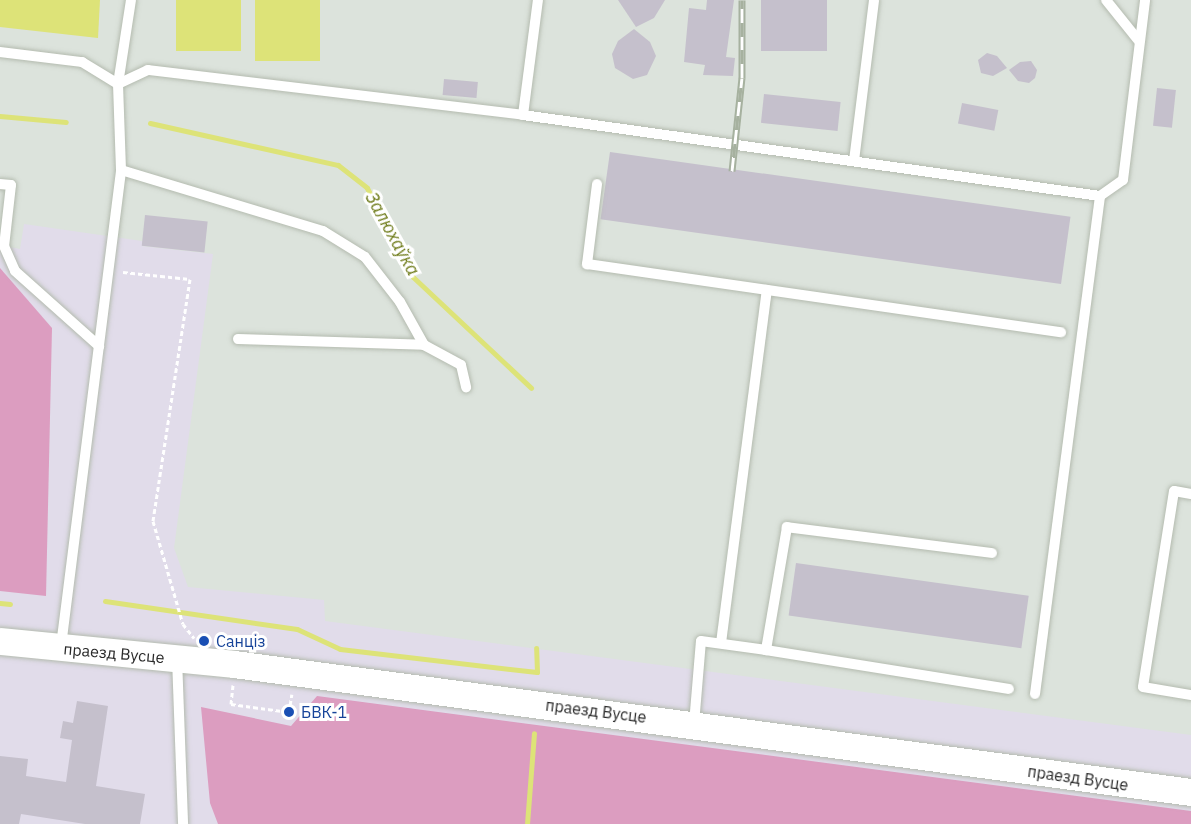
<!DOCTYPE html>
<meta charset="utf-8">
<style>
body{margin:0}
#map{position:relative;width:1191px;height:824px;overflow:hidden;background:#e1dcea;font-family:"IBM Plex Sans",sans-serif}
div>[style]{position:absolute}
.industrial>*{inset:0;background:#dce3dc}
.green>*{inset:0;background:#dc9dc0}
.water>*{inset:0;background:#dde378;transform-origin:0 0}
.stream>*{height:5px;margin:-2.5px;padding:0 2.5px;transform-origin:2.5px;border-radius:2.5px;background:#dde378}
.building>*{inset:0;background:#c5c0cc;transform-origin:0 0}
.path>*{height:3px;margin-top:-1.5px;transform-origin:0;background:repeating-linear-gradient(90deg,#fff 0 4.5px,transparent 0 7.5px)}
.roads{filter:drop-shadow(0 0 2px #b4bbaf) drop-shadow(0 0 2px #b4bbaf)}
.service>*{height:10px;margin:-5px;padding:0 5px;transform-origin:5px;border-radius:5px;background:#fff}
.tertiary>*{height:27px;margin:-13.5px;padding:0 13.5px;transform-origin:13.5px;border-radius:13.5px;background:#fff}
.rail>*{height:7px;margin-top:-3.5px;transform-origin:0;background:repeating-linear-gradient(90deg,#fff 0 14px,#a6b19f 0 28px);box-sizing:border-box;border-block:2px solid #a6b19f}
.dots>*{width:16px;height:16px;translate:-50% -50%;box-sizing:border-box;border:3px solid #fff;border-radius:50%}
span{translate:-50% -50%;white-space:nowrap;text-align:center;line-height:1.15;-webkit-text-stroke:6px #fff;paint-order:stroke}
.transit-label{font-size:16px;color:#164399}
.left{translate:0 -50%;text-align:left}
.street-label{font-size:16px;color:#292929}
.water-label{font-size:18px;color:#6d7a18;font-style:italic}
</style>
<div id="map">
<div class="industrial">
<i style="clip-path:polygon(0 0,1191px 0,1191px 735px,325px 621px,324px 600px,188px 587px,174px 548px,213px 254px,142px 246px,142px 241px,24px 224px,20px 249px,0 245px)"></i>
</div>
<div class="green">
<i style="clip-path:polygon(0 268px,52px 328px,46px 596px,0 591px)"></i>
<i style="clip-path:polygon(317px 696px,1191px 811px,1191px 824px,218px 824px,210px 803px,201px 707px,291px 726px)"></i>
</div>
<div class="water">
<i style="clip-path:polygon(0 0,100px 0,98px 38px,0 27px)"></i>
<i style="left:176px;top:0;width:65px;height:51px"></i>
<i style="left:255px;top:0;width:65px;height:61px"></i>
</div>
<div class="stream">
<i style="left:0;top:116px;width:66px;rotate:5.2deg"></i>
<i style="left:150px;top:123px;width:193px;rotate:12.6deg"></i>
<i style="left:338px;top:165px;width:37px;rotate:38deg"></i>
<i style="left:367px;top:188px;width:100px;rotate:62.7deg"></i>
<i style="left:413px;top:277px;width:162px;rotate:43.2deg"></i>
<i style="left:105px;top:601px;width:194px;rotate:8.3deg"></i>
<i style="left:297px;top:629px;width:47px;rotate:24.9deg"></i>
<i style="left:340px;top:649px;width:198px;rotate:6.7deg"></i>
<i style="left:537px;top:672px;width:24px;rotate:-92deg"></i>
<i style="left:0;top:603px;width:10px;rotate:6deg"></i>
<i style="left:527px;top:824px;width:91px;rotate:-85.6deg"></i>
</div>
<div class="building">
<i style="clip-path:polygon(618px 0,665px 0,654px 18px,636px 27px)"></i>
<i style="clip-path:polygon(707px 0,734px 0,726px 57px,735px 58px,733px 76px,703px 75px,705px 65px,684px 62px,689px 8px,706px 10px)"></i>
<i style="left:761px;top:0;width:66px;height:51px"></i>
<i style="clip-path:polygon(634px 29px,650px 42px,656px 56px,647px 75px,633px 79px,615px 68px,612px 54px,618px 41px)"></i>
<i style="clip-path:polygon(987px 53px,997px 56px,1007px 68px,993px 76px,981px 73px,978px 60px)"></i>
<i style="clip-path:polygon(1031px 61px,1037px 70px,1035px 78px,1029px 83px,1018px 81px,1009px 70px,1020px 62px)"></i>
<i style="left:444px;top:79px;width:34px;height:16px;rotate:5deg"></i>
<i style="left:1157px;top:88px;width:19px;height:38px;rotate:6deg"></i>
<i style="left:764px;top:94px;width:77px;height:29px;rotate:6deg"></i>
<i style="left:962px;top:103px;width:37px;height:21px;rotate:11deg"></i>
<i style="left:610px;top:152px;width:465px;height:68px;rotate:8deg"></i>
<i style="left:145px;top:215px;width:63px;height:31px;rotate:6deg"></i>
<i style="left:796px;top:563px;width:235px;height:53px;rotate:8deg"></i>
<i style="clip-path:polygon(77px 701px,108px 706px,96px 786px,145px 794px,140px 824px,85px 824px,21px 814px,19px 824px,0 824px,0 756px,28px 759px,26px 776px,66px 782px,72px 740px,60px 738px,63px 721px,73px 723px)"></i>
</div>
<div class="path">
<i style="left:123px;top:272px;width:67px;rotate:6deg"></i>
<i style="left:190px;top:279px;width:245px;rotate:98.7deg"></i>
<i style="left:153px;top:521px;width:107px;rotate:73.8deg"></i>
<i style="left:183px;top:624px;width:18px;rotate:52deg"></i>
<i style="left:233px;top:685px;width:19px;rotate:96deg"></i>
<i style="left:231px;top:704px;width:59px;rotate:7.9deg"></i>
<i style="left:289px;top:712px;width:18px;rotate:-81deg"></i>
</div>
<div class="roads">
<div class="service">
<i style="left:1106px;top:0;width:51px;rotate:51.3deg"></i>
<i style="left:0;top:52px;width:83px;rotate:7deg"></i>
<i style="left:82px;top:62px;width:42px;rotate:31.4deg"></i>
<i style="left:118px;top:84px;width:33px;rotate:-25deg"></i>
<i style="left:148px;top:70px;width:378px;rotate:6.8deg"></i>
<i style="left:523px;top:115px;width:583px;rotate:7.99deg"></i>
<i style="left:523px;top:115px;width:116px;rotate:-82.6deg"></i>
<i style="left:854px;top:161px;width:162px;rotate:-82.9deg"></i>
<i style="left:121px;top:170px;width:211px;rotate:16.8deg"></i>
<i style="left:323px;top:231px;width:49px;rotate:31.8deg"></i>
<i style="left:365px;top:257px;width:57px;rotate:52.1deg"></i>
<i style="left:400px;top:302px;width:49px;rotate:60.8deg"></i>
<i style="left:0;top:184px;width:11px;rotate:5deg"></i>
<i style="left:11px;top:185px;width:61px;rotate:96.5deg"></i>
<i style="left:4px;top:246px;width:27px;rotate:66deg"></i>
<i style="left:15px;top:271px;width:113px;rotate:41.8deg"></i>
<i style="left:597px;top:184px;width:81px;rotate:97.1deg"></i>
<i style="left:587px;top:264px;width:479px;rotate:8.2deg"></i>
<i style="left:238px;top:339px;width:186px;rotate:1.8deg"></i>
<i style="left:424px;top:345px;width:42px;rotate:28.4deg"></i>
<i style="left:461px;top:365px;width:23px;rotate:77deg"></i>
<i style="left:1191px;top:494px;width:17px;rotate:-170deg"></i>
<i style="left:1174px;top:491px;width:198px;rotate:99deg"></i>
<i style="left:1143px;top:687px;width:49px;rotate:9.5deg"></i>
<i style="left:992px;top:553px;width:207px;rotate:-172.8deg"></i>
<i style="left:787px;top:527px;width:125px;rotate:99.7deg"></i>
<i style="left:766px;top:650px;width:246px;rotate:9.1deg"></i>
<i style="left:721px;top:643px;width:356px;rotate:-82.6deg"></i>
<i style="left:61px;top:646px;width:480px;rotate:-82.8deg"></i>
<i style="left:121px;top:170px;width:86px;rotate:-92deg"></i>
<i style="left:118px;top:84px;width:85px;rotate:-81.2deg"></i>
<i style="left:177px;top:658px;width:166px;rotate:87.9deg"></i>
<i style="left:1035px;top:694px;width:502px;rotate:-82.56deg"></i>
<i style="left:1100px;top:196px;width:28px;rotate:-35deg"></i>
<i style="left:1123px;top:180px;width:181px;rotate:-83deg"></i>
<i style="left:694px;top:724px;width:83px;rotate:-85.2deg"></i>
<i style="left:701px;top:641px;width:66px;rotate:7.9deg"></i>
</div>
<div class="tertiary">
<i style="left:0;top:641px;width:235px;rotate:5.6deg"></i>
<i style="left:234px;top:664px;width:966px;rotate:7.62deg"></i>
</div>
</div>
<div class="rail">
<i style="left:732px;top:171px;width:94px;rotate:-83.9deg"></i>
<i style="left:742px;top:78px;width:78px;rotate:-90deg"></i>
</div>
<div class="dots">
<i style="left:204px;top:641px;background:#1a4fb4"></i>
<i style="left:289px;top:712px;background:#1a4fb4"></i>
</div>
<div class="transit-label">
<span class="left" style="left:216px;top:641px">Санціз</span>
<span class="left" style="left:301px;top:712px">БВК-1</span>
</div>
<div class="street-label">
<span style="left:114px;top:653px;rotate:5deg">праезд Вусце</span>
<span style="left:596px;top:711px;rotate:7deg">праезд Вусце</span>
<span style="left:1078px;top:778px;rotate:8deg">праезд Вусце</span>
</div>
<div class="water-label">
<span style="left:392px;top:234px;rotate:61deg">Залюхаўка</span>
</div>
</div>
